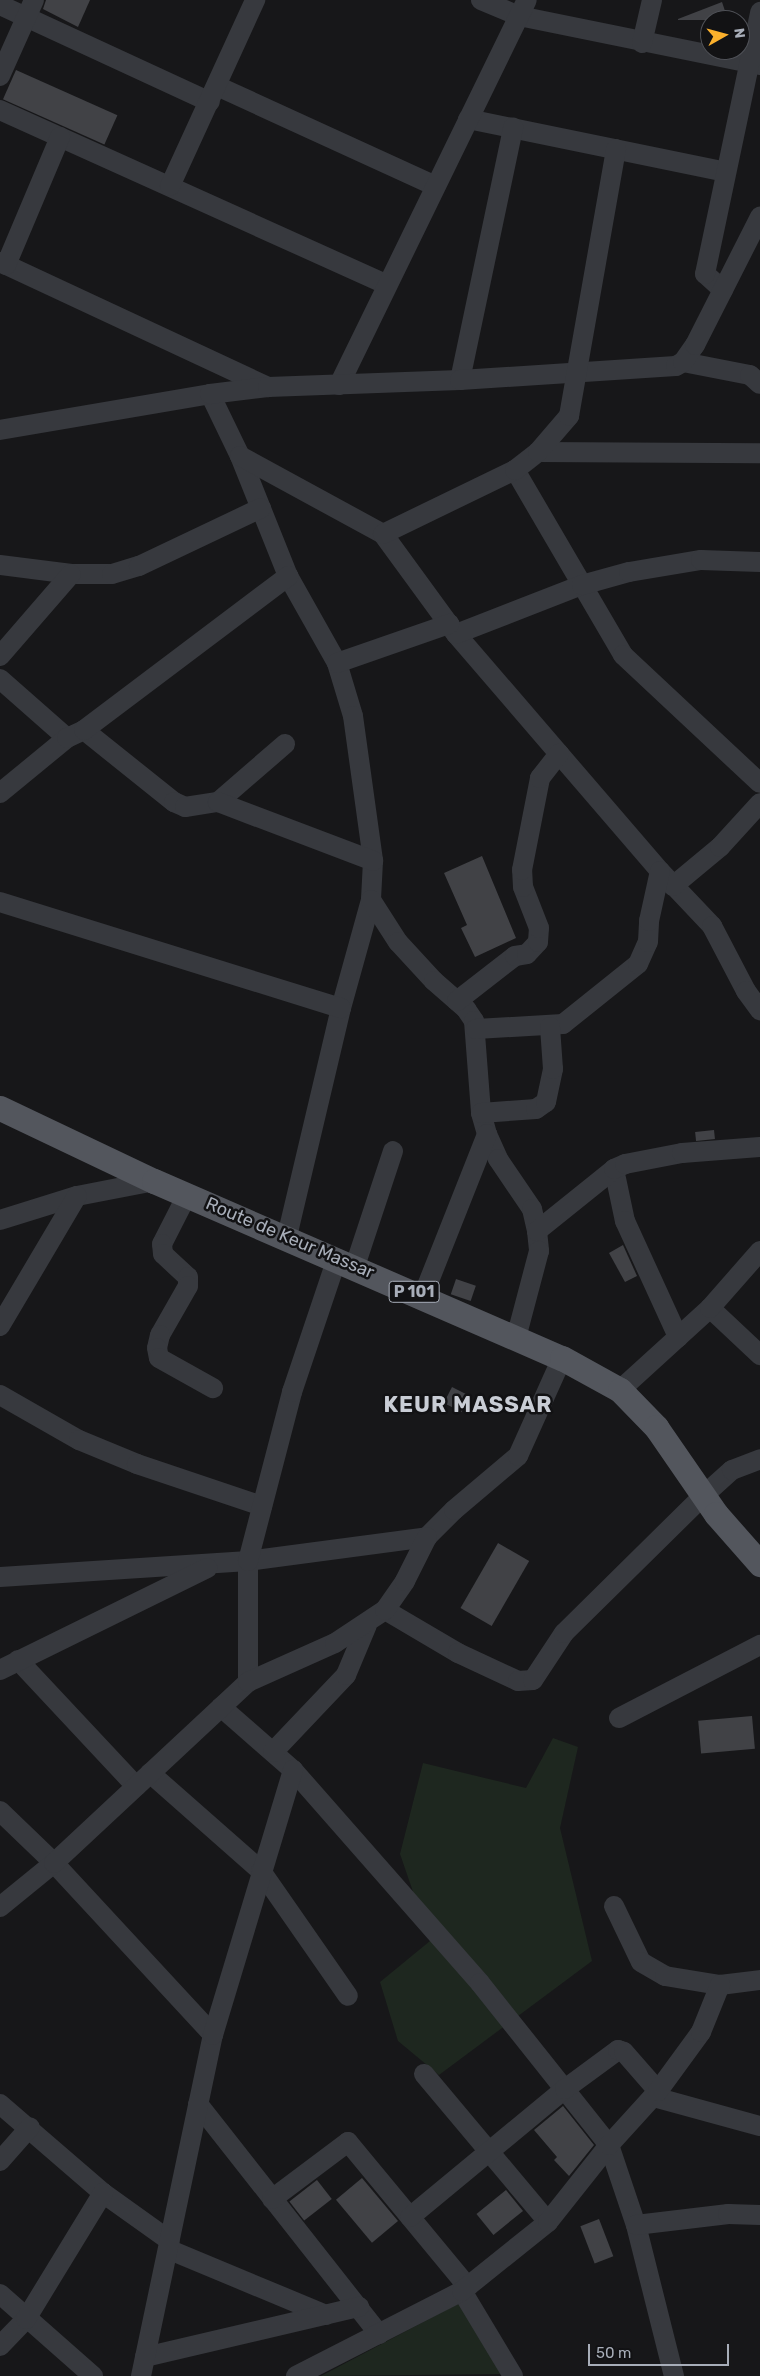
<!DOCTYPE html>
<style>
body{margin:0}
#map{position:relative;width:760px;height:2376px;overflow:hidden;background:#171719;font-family:Rubik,sans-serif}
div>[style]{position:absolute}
.green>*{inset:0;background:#1e271f}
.building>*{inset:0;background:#414246;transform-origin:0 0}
.minor>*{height:20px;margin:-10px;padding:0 10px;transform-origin:10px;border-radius:10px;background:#37393e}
.major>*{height:25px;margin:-12.5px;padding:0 12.5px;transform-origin:12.5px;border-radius:12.5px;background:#53565d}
span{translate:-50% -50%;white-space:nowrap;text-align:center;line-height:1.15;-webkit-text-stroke:5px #121214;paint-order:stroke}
.shield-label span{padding:1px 4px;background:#121214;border:1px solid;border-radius:4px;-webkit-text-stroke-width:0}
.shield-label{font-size:16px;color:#a8aeb9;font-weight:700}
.street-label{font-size:18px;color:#a8aeb9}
.district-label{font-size:22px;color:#c9cdd5;font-weight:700;letter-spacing:1px}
.north{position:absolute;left:700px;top:10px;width:50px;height:50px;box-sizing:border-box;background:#121214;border:1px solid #4e5056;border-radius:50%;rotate:83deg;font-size:14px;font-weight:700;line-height:20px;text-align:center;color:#a8aeb9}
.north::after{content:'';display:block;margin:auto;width:18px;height:22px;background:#fbb02c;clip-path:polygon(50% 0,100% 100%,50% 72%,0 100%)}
.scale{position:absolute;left:588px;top:2344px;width:141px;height:22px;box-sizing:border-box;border:2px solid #a8aeb9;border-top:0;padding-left:6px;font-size:15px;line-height:18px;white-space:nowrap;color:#a8aeb9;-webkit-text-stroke:4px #121214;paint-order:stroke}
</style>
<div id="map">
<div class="green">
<i style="clip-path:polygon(553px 1738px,578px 1747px,560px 1828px,592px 1961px,439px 2075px,398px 2041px,380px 1982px,430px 1941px,400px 1854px,423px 1763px,526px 1788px)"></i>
<i style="clip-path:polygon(465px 2300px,504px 2374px,321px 2376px)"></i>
</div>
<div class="building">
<i style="clip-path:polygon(46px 0,90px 0,78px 27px,43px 9px)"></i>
<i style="clip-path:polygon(722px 2px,728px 20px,678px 20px,678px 19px)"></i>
<i style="left:16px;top:70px;width:111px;height:32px;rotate:24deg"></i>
<i style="clip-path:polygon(482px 856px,516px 938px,475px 957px,461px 928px,467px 925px,444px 873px)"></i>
<i style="left:714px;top:1130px;width:9px;height:19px;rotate:84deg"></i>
<i style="clip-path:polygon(623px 1245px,637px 1276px,625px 1282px,609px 1253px)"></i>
<i style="left:456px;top:1279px;width:21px;height:16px;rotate:19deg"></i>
<i style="left:452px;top:1387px;width:20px;height:18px;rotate:27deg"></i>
<i style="left:498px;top:1543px;width:36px;height:75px;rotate:30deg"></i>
<i style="left:752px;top:1716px;width:33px;height:54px;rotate:85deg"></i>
<i style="clip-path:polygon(563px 2106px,594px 2145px,569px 2176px,554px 2160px,557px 2157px,534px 2130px)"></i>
<i style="left:362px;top:2178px;width:56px;height:34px;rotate:50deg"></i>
<i style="left:317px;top:2180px;width:24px;height:35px;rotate:52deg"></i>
<i style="left:506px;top:2190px;width:27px;height:38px;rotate:51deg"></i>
<i style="left:599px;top:2219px;width:40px;height:20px;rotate:69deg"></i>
</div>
<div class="minor">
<i style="left:481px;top:0;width:41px;rotate:22.8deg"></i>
<i style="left:519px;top:16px;width:246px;rotate:11.5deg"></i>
<i style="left:0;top:5px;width:231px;rotate:24.8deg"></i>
<i style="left:642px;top:43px;width:44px;rotate:-76.9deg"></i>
<i style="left:0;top:76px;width:83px;rotate:-65.9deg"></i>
<i style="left:217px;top:86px;width:240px;rotate:24.6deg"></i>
<i style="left:0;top:110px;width:425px;rotate:24.3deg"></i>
<i style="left:468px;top:119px;width:263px;rotate:11.6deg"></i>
<i style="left:170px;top:186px;width:205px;rotate:-65.4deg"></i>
<i style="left:0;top:262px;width:296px;rotate:25deg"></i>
<i style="left:6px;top:265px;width:139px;rotate:-67.1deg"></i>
<i style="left:723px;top:290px;width:24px;rotate:-138deg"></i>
<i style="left:705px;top:274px;width:268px;rotate:-78.1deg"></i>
<i style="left:683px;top:362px;width:68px;rotate:11deg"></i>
<i style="left:750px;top:375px;width:13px;rotate:42deg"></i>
<i style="left:460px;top:380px;width:258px;rotate:-78.1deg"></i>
<i style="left:339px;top:385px;width:428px;rotate:-64deg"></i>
<i style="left:210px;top:394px;width:69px;rotate:64.2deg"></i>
<i style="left:240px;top:456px;width:129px;rotate:68.2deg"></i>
<i style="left:288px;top:576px;width:100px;rotate:60.6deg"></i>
<i style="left:337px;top:663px;width:55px;rotate:73.2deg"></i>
<i style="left:353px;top:716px;width:146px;rotate:82.1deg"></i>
<i style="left:373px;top:861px;width:39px;rotate:93deg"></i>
<i style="left:371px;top:900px;width:112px;rotate:105.5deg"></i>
<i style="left:341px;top:1008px;width:235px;rotate:103.3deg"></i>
<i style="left:0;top:430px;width:213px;rotate:-9.7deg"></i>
<i style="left:210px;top:394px;width:58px;rotate:-6.9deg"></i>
<i style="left:268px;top:387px;width:192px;rotate:-2.1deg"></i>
<i style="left:460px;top:380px;width:216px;rotate:-3.7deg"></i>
<i style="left:676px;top:366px;width:8px;rotate:-30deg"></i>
<i style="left:683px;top:362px;width:21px;rotate:-55deg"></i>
<i style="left:695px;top:345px;width:144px;rotate:-63.1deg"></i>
<i style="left:538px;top:452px;width:222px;rotate:0.3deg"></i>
<i style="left:240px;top:456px;width:163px;rotate:28.6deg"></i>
<i style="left:383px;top:534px;width:124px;rotate:53.9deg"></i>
<i style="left:456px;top:634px;width:313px;rotate:49.3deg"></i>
<i style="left:660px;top:871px;width:76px;rotate:46.6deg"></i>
<i style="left:712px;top:926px;width:73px;rotate:62.4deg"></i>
<i style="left:746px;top:991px;width:24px;rotate:54deg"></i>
<i style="left:515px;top:470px;width:214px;rotate:59.7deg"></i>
<i style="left:623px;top:655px;width:187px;rotate:43.1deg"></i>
<i style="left:383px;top:534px;width:147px;rotate:-25.9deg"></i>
<i style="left:515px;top:470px;width:29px;rotate:-38deg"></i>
<i style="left:538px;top:452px;width:48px;rotate:-49.3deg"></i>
<i style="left:569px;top:416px;width:271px;rotate:-80deg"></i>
<i style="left:0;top:565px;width:72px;rotate:7.2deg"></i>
<i style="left:71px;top:574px;width:41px"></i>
<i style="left:112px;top:574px;width:28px;rotate:-17deg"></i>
<i style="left:139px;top:566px;width:135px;rotate:-25.4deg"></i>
<i style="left:456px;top:634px;width:135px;rotate:-21.3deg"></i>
<i style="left:582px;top:585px;width:49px;rotate:-15.5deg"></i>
<i style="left:629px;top:572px;width:73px;rotate:-9.5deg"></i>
<i style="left:701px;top:560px;width:59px;rotate:1.9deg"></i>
<i style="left:0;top:656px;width:108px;rotate:-49.1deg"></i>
<i style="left:337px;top:663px;width:119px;rotate:-19.2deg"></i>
<i style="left:0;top:679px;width:89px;rotate:41.4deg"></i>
<i style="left:84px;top:730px;width:115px;rotate:38.7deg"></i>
<i style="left:174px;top:802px;width:12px;rotate:24deg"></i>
<i style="left:185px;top:807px;width:33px;rotate:-9deg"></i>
<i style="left:285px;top:744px;width:89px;rotate:139.1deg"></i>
<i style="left:218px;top:802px;width:166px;rotate:20.8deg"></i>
<i style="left:0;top:793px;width:87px;rotate:-39.4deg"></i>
<i style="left:67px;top:738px;width:19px;rotate:-25deg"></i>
<i style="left:84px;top:730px;width:256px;rotate:-37deg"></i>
<i style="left:673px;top:886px;width:61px;rotate:-39.7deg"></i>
<i style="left:720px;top:847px;width:59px;rotate:-47.7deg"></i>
<i style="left:371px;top:900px;width:50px;rotate:57.3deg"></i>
<i style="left:398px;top:942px;width:53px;rotate:47.3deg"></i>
<i style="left:434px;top:981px;width:43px;rotate:41.2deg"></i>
<i style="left:466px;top:1009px;width:14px;rotate:56deg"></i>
<i style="left:474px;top:1021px;width:92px;rotate:85.6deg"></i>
<i style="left:481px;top:1113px;width:22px;rotate:74deg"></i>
<i style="left:487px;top:1134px;width:27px;rotate:66deg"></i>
<i style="left:498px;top:1159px;width:60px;rotate:55.8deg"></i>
<i style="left:532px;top:1209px;width:23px;rotate:77deg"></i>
<i style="left:537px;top:1231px;width:20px;rotate:84deg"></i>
<i style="left:539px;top:1251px;width:90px;rotate:104.8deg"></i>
<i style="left:0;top:902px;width:357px;rotate:17.3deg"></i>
<i style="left:457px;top:1001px;width:73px;rotate:-37.8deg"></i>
<i style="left:515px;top:956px;width:12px;rotate:-9deg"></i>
<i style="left:527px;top:954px;width:16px;rotate:-47deg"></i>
<i style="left:538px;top:942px;width:14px;rotate:-86deg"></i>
<i style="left:539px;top:928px;width:44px;rotate:-111.3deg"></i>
<i style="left:523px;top:887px;width:17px;rotate:-93deg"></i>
<i style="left:522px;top:870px;width:94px;rotate:-78.9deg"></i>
<i style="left:540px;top:778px;width:31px;rotate:-52deg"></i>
<i style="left:476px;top:1029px;width:87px;rotate:-3.3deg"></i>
<i style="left:563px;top:1024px;width:96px;rotate:-38.7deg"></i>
<i style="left:638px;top:964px;width:24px;rotate:-66deg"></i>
<i style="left:648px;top:942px;width:21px;rotate:-87deg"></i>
<i style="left:649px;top:921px;width:51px;rotate:-77.6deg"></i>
<i style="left:481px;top:1113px;width:55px;rotate:-4.2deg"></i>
<i style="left:536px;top:1109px;width:12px;rotate:-35deg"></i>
<i style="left:546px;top:1102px;width:34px;rotate:-78deg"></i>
<i style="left:553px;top:1069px;width:42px;rotate:-94.1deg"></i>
<i style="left:614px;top:1169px;width:53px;rotate:78.1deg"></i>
<i style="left:625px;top:1221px;width:128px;rotate:65.4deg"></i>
<i style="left:187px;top:1195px;width:55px;rotate:117deg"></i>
<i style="left:162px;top:1244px;width:10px;rotate:84deg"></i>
<i style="left:163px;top:1254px;width:34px;rotate:43deg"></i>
<i style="left:188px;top:1277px;width:9px;rotate:90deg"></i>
<i style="left:188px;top:1286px;width:56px;rotate:119.7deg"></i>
<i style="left:160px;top:1335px;width:13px;rotate:103deg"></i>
<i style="left:157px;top:1348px;width:10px;rotate:79deg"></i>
<i style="left:159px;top:1358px;width:62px;rotate:29.1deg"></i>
<i style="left:0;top:1220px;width:81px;rotate:-17.3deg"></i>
<i style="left:77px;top:1196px;width:78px;rotate:-11deg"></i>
<i style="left:537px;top:1231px;width:99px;rotate:-38.8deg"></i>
<i style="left:614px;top:1169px;width:12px;rotate:-24deg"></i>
<i style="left:625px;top:1164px;width:58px;rotate:-10.9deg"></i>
<i style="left:682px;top:1153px;width:78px;rotate:-4.4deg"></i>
<i style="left:355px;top:1266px;width:121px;rotate:-71.7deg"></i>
<i style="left:423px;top:1296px;width:174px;rotate:-68.4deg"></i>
<i style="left:710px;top:1308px;width:69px;rotate:43.2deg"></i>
<i style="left:0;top:1326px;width:151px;rotate:-59.4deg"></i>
<i style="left:620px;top:1390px;width:122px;rotate:-42.3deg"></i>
<i style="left:710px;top:1308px;width:76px;rotate:-48.7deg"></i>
<i style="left:0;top:1395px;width:91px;rotate:29.7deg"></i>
<i style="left:79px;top:1440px;width:63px;rotate:22.5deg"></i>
<i style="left:137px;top:1464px;width:132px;rotate:18.6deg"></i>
<i style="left:0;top:1577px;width:249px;rotate:-3.7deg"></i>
<i style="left:248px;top:1561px;width:181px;rotate:-7.6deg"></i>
<i style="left:427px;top:1537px;width:38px;rotate:-45deg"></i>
<i style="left:454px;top:1510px;width:84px;rotate:-40.2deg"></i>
<i style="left:518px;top:1456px;width:107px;rotate:-65.8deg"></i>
<i style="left:385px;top:1610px;width:85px;rotate:30.5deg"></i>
<i style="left:458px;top:1653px;width:66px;rotate:25deg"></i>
<i style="left:518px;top:1681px;width:15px;rotate:-4deg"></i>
<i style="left:533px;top:1680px;width:56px;rotate:-56.6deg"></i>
<i style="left:564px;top:1633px;width:195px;rotate:-44.6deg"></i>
<i style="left:703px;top:1496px;width:39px;rotate:-42deg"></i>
<i style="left:732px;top:1470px;width:30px;rotate:-21deg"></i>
<i style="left:18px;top:1660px;width:173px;rotate:46.9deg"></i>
<i style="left:0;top:1670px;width:231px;rotate:-26.2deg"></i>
<i style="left:248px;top:1682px;width:121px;rotate:-90deg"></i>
<i style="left:248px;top:1561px;width:175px;rotate:-75.4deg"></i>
<i style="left:292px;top:1392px;width:141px;rotate:-71.4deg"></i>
<i style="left:221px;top:1707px;width:96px;rotate:41.2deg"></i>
<i style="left:293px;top:1770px;width:283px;rotate:48.7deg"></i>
<i style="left:480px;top:1983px;width:207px;rotate:51.5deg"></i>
<i style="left:609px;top:2145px;width:84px;rotate:71.4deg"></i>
<i style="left:636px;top:2225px;width:156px;rotate:75.9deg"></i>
<i style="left:619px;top:1718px;width:159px;rotate:-27.4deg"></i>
<i style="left:273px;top:1752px;width:106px;rotate:-46.5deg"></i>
<i style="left:346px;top:1675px;width:54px;rotate:-67.2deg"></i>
<i style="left:150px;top:1773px;width:148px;rotate:41.4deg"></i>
<i style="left:261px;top:1871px;width:152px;rotate:55.2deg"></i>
<i style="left:0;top:1811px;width:75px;rotate:43.9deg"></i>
<i style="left:54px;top:1863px;width:234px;rotate:47.2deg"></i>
<i style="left:614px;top:1906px;width:62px;rotate:64.3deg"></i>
<i style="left:641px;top:1962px;width:28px;rotate:30deg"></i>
<i style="left:665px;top:1976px;width:56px;rotate:9.3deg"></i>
<i style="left:720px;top:1985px;width:40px;rotate:-7.1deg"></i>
<i style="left:0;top:1907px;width:70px;rotate:-39.2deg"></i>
<i style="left:54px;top:1863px;width:265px;rotate:-43deg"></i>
<i style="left:248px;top:1682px;width:95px;rotate:-24.1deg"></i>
<i style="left:335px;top:1643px;width:60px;rotate:-33.4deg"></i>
<i style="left:385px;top:1610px;width:35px;rotate:-55deg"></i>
<i style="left:405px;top:1581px;width:49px;rotate:-63.4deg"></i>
<i style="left:424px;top:2074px;width:193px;rotate:50deg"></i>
<i style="left:654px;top:2097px;width:110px;rotate:15.3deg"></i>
<i style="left:0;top:2104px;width:136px;rotate:40.8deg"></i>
<i style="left:103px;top:2193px;width:82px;rotate:35.6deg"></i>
<i style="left:198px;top:2104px;width:293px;rotate:51.8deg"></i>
<i style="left:0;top:2161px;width:45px;rotate:-48.6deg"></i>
<i style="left:272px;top:2199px;width:95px;rotate:-36.9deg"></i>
<i style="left:348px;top:2142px;width:188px;rotate:50.4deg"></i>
<i style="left:410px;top:2217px;width:201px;rotate:-39.6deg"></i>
<i style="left:565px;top:2089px;width:66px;rotate:-36.3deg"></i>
<i style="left:618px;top:2050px;width:6px;rotate:18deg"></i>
<i style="left:624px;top:2052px;width:52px;rotate:48.9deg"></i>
<i style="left:636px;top:2225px;width:93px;rotate:-6.8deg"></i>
<i style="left:728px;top:2214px;width:32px;rotate:2deg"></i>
<i style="left:170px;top:2250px;width:169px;rotate:22.6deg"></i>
<i style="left:462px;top:2291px;width:99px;rotate:59deg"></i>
<i style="left:0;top:2294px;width:124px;rotate:41.4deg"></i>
<i style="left:0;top:2346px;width:37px;rotate:-46deg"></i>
<i style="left:26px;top:2319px;width:148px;rotate:-58.6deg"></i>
<i style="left:145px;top:2357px;width:220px;rotate:-13.2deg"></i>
<i style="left:141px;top:2376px;width:349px;rotate:-78.1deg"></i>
<i style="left:213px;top:2035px;width:277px;rotate:-73.2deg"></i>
<i style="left:296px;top:2376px;width:186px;rotate:-27.1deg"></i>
<i style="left:462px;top:2291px;width:110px;rotate:-38.7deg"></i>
<i style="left:548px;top:2222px;width:98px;rotate:-51.6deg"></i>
<i style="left:609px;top:2145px;width:73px;rotate:-47.8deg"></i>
<i style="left:658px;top:2091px;width:73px;rotate:-53.9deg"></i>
<i style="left:701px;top:2032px;width:51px;rotate:-68deg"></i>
</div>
<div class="major">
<i style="left:0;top:1108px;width:170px;rotate:25.4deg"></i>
<i style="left:154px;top:1181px;width:445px;rotate:23.5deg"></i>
<i style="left:562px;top:1358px;width:66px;rotate:28.9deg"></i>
<i style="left:620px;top:1390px;width:52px;rotate:45.8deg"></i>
<i style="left:656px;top:1427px;width:106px;rotate:55.4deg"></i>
<i style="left:716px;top:1514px;width:67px;rotate:48.7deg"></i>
</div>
<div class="shield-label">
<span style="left:414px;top:1292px">P 101</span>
</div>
<div class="street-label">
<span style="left:290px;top:1238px;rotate:23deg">Route de Keur Massar</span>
</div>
<div class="district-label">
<span style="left:468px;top:1405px">KEUR MASSAR</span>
</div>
<div class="north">N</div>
<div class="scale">50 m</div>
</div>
